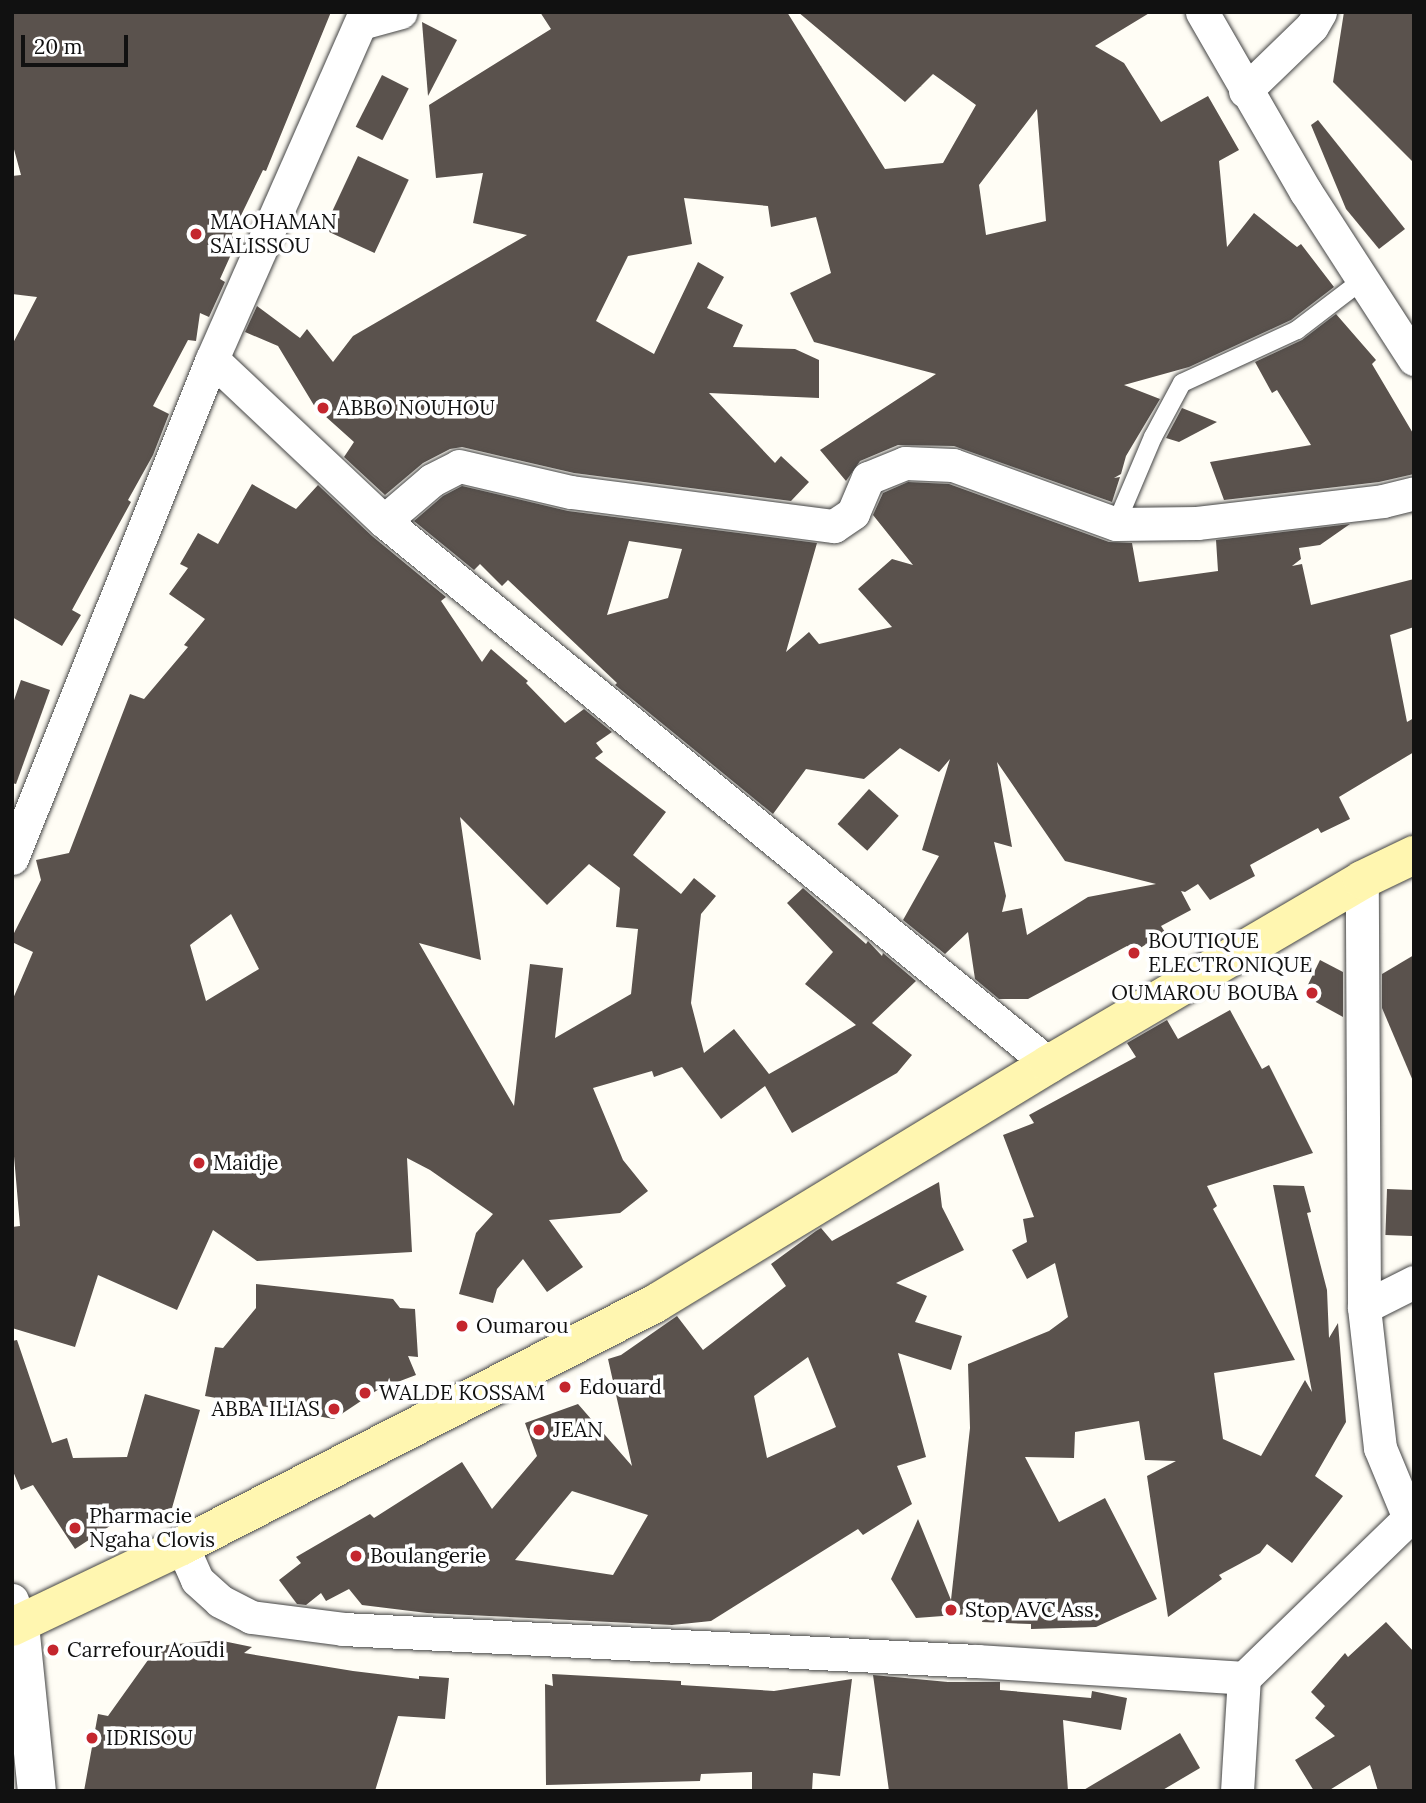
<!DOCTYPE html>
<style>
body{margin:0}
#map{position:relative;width:1426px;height:1803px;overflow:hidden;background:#fffdf5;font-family:Lora,serif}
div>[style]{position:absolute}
.building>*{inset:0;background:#5a524d;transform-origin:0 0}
.roads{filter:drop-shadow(0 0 2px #444) drop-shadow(0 0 2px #444)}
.service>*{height:18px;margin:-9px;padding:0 9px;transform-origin:9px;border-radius:9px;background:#fff}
.minor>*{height:33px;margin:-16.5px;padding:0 16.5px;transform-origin:16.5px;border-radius:16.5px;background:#fff}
.tertiary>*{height:38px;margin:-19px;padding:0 19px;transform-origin:19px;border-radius:19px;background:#fff}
.secondary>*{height:38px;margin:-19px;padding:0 19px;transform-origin:19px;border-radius:19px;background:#fff6b0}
.dots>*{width:19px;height:19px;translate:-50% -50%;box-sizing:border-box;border:4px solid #fff;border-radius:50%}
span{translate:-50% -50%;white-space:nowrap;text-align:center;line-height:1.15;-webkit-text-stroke:7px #fff;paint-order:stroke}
.poi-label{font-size:21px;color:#111}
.left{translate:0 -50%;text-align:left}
.right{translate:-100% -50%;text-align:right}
.frame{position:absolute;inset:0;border:14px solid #111;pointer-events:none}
.scale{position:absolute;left:21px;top:35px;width:107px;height:32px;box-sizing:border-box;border:4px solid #111;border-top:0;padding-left:9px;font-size:21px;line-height:24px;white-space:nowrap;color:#111;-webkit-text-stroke:5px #fff;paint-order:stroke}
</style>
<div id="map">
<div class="building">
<i style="clip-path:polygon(12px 12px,331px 12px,266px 171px,263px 170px,231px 236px,238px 239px,220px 279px,225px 282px,209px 317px,200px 313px,196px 341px,188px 340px,153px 406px,169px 414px,153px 455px,128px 500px,131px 502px,72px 610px,81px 615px,62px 646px,12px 617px,12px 345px,37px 297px,12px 294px,12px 176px,21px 175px,12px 142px)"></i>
<i style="clip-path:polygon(evenodd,540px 12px,787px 12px,885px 169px,943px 163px,976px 105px,933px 74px,905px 102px,798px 12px,1151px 12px,1095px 46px,1124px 63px,1161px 122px,1208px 96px,1239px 150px,1219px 161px,1227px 247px,1254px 213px,1297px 247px,1301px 244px,1334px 287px,1291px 320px,1189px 367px,1124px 385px,1160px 399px,1126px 456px,1121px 474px,1114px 478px,1120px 477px,1112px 502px,954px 446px,898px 445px,860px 461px,846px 481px,820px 450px,936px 374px,814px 342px,790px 293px,831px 273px,816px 217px,771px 227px,768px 206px,684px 198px,692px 244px,628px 256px,596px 321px,654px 354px,698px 262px,724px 277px,707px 308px,743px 325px,733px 347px,795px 349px,819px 360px,819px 398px,709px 393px,775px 463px,781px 456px,809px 482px,791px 501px,574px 473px,462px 447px,450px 449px,423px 463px,385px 495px,344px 457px,354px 442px,315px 407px,278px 346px,245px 332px,257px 306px,300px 338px,307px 329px,333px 362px,353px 336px,527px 235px,473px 223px,483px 173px,436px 178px,429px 105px,551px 29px,540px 12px,1037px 109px,1046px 221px,986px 235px,979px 185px,1037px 109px)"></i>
<i style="clip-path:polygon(1344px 12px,1414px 12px,1414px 163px,1333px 82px)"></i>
<i style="clip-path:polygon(422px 22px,457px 40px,428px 96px)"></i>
<i style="left:382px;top:75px;width:30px;height:58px;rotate:27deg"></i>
<i style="clip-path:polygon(1318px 120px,1405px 229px,1379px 249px,1346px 209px,1311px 125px)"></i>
<i style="left:358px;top:156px;width:56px;height:81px;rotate:25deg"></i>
<i style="clip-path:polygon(1336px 314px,1376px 360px,1372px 364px,1414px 435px,1414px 474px,1379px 482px,1224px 500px,1210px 462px,1311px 445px,1277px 390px,1272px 393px,1255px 362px,1302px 340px)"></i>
<i style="clip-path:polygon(1182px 408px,1217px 422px,1179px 442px,1166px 438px)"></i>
<i style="clip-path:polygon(evenodd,908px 482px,949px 484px,1109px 542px,1132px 543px,1139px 582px,1218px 571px,1216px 540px,1350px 524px,1320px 545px,1299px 548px,1301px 559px,1292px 566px,1302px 564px,1311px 605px,1414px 579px,1414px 627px,1390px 635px,1407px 722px,1414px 718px,1414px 752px,1339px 797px,1350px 819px,1321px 833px,1318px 828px,1250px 865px,1255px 876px,1210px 900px,1198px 884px,1185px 892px,1181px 891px,1191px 910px,1161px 926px,1165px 932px,1131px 954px,1127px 946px,1028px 999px,999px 999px,975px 979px,968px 932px,945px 954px,903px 920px,939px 856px,922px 850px,950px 759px,939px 772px,900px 748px,864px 779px,806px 769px,773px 814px,615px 685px,617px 683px,508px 580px,502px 586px,480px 564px,474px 570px,414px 521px,443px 496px,462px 486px,568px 511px,817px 543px,786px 652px,809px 632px,819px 644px,892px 627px,858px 589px,892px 559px,913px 565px,873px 515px,883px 493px,908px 482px,629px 541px,682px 549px,668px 598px,607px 615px,629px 541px,908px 482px,997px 762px,1065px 861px,1156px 884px,1088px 897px,1027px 935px,1022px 908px,1002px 912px,1006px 896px,994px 842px,1012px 847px,997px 762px)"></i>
<i style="clip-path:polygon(evenodd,252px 484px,296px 509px,318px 485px,372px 536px,446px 597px,441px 601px,482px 662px,491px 649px,528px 681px,526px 683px,565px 723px,584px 709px,612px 732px,596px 743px,603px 752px,595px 758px,666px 812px,633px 855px,681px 894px,694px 878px,716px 896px,701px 914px,691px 1003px,704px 1053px,734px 1029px,769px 1074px,856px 1025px,805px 984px,833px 952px,787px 903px,803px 888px,866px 944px,868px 941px,882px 956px,883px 953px,916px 981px,872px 1023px,912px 1055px,897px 1073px,792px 1133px,765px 1086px,721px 1119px,682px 1067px,654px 1077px,652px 1071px,593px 1088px,623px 1160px,648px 1191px,620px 1213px,549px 1220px,583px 1267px,547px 1292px,523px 1259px,497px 1289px,493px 1303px,459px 1294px,476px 1233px,493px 1214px,430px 1170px,407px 1158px,412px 1252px,257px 1261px,213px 1230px,177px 1310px,98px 1275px,75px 1347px,12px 1328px,12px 1227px,20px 1226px,12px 1133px,12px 1001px,33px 952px,12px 942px,12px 937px,41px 880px,36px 860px,69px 853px,130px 694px,144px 699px,188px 647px,184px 645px,205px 619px,169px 594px,188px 568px,180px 564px,198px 533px,218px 544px,252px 484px,460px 817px,547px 905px,589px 864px,620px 888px,616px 927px,638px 929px,631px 994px,555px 1038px,563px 968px,530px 964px,514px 1106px,419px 943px,481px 960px,460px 817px,252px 484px,231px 914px,259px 969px,206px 1001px,190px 945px,231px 914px)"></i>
<i style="clip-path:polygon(21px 680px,50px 690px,16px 784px,12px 783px,12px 706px)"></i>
<i style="left:869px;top:789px;width:40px;height:47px;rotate:42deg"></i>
<i style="clip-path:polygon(1414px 955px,1414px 1080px,1413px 1081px,1382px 1008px,1382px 974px)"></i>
<i style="clip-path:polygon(1320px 960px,1343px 972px,1343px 1017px,1303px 995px)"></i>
<i style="clip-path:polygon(1230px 1010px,1262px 1069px,1269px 1065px,1313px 1153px,1207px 1186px,1217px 1206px,1213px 1209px,1295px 1360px,1214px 1373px,1223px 1439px,1261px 1456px,1305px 1380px,1312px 1392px,1273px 1185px,1304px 1186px,1311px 1212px,1307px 1213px,1327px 1290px,1329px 1338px,1338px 1323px,1346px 1422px,1315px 1476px,1343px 1496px,1292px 1563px,1267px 1544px,1260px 1553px,1219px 1575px,1222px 1579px,1168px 1617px,1147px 1476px,1176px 1461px,1145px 1460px,1139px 1421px,1075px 1432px,1074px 1458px,1025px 1457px,1059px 1522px,1105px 1498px,1157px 1599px,1096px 1627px,1031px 1629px,1031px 1624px,982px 1622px,983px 1613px,916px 1618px,891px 1579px,918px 1519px,951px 1600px,970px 1428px,968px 1364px,1049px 1331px,1068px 1317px,1055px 1263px,1027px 1279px,1012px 1250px,1027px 1242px,1023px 1219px,1034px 1217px,1003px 1135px,1034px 1123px,1029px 1115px,1136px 1057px,1127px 1043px,1167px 1020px,1178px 1039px)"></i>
<i style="clip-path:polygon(evenodd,939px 1182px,942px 1207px,964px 1250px,896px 1283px,927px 1296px,915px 1322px,962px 1336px,951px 1370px,898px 1353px,926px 1457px,897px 1466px,912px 1504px,863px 1535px,858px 1529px,711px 1621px,672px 1625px,427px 1613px,362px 1605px,349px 1589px,326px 1601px,321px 1593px,306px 1605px,297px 1604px,279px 1580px,301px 1563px,296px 1557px,370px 1514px,374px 1518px,462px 1462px,492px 1509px,537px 1456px,525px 1423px,578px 1404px,632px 1466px,608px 1359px,621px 1355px,677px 1316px,703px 1350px,786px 1286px,771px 1264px,816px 1231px,821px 1228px,832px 1241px,939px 1182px,808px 1357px,836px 1427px,767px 1458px,754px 1396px,808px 1357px,939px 1182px,572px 1491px,648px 1515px,613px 1575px,515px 1560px,572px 1491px)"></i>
<i style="left:1387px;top:1189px;width:27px;height:46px;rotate:2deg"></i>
<i style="clip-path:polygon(256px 1284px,393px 1299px,400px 1308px,415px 1309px,418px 1357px,408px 1356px,416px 1375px,379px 1389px,334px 1419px,205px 1396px,215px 1347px,223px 1348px,256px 1308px)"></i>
<i style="clip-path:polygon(17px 1340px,52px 1443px,67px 1438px,73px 1458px,127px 1457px,145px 1394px,200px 1410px,172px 1508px,116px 1522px,75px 1549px,33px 1485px,21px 1490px,12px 1469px,12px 1341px)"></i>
<i style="clip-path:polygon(1386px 1622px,1414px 1652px,1414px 1791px,1378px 1791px,1370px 1765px,1328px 1791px,1314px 1791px,1295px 1760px,1335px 1736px,1315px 1718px,1325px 1706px,1311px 1692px,1345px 1653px,1348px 1657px)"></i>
<i style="clip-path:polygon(218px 1640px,252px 1647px,244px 1653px,353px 1671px,419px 1679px,419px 1676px,449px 1678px,445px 1719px,398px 1716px,375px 1791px,84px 1791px,98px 1714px,108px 1716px,158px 1646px)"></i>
<i style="clip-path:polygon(552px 1674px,681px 1681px,681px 1685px,774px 1691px,852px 1679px,840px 1776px,813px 1773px,812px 1791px,752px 1791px,752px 1772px,701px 1774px,700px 1781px,546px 1785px,545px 1684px,553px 1686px)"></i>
<i style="clip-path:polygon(873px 1675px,948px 1682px,1000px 1682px,1000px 1690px,1091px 1698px,1092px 1691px,1127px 1698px,1121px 1730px,1063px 1720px,1068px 1791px,889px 1791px)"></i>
<i style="clip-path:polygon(1180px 1733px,1200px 1768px,1161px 1791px,1082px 1791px)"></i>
</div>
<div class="roads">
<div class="service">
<i style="left:1116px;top:524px;width:95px;rotate:-67deg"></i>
<i style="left:1153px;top:437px;width:61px;rotate:-61.8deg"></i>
<i style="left:1182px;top:383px;width:127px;rotate:-24.7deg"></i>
<i style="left:1297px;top:330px;width:81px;rotate:-37.4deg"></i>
</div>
<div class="minor">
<i style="left:1202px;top:12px;width:208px;rotate:60deg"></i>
<i style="left:1306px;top:192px;width:199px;rotate:57.1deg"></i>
<i style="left:361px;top:23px;width:41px;rotate:-15.4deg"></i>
<i style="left:1245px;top:91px;width:93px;rotate:-44.1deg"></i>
<i style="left:1312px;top:26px;width:16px;rotate:-60deg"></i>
<i style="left:212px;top:359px;width:236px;rotate:43.3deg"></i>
<i style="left:384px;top:521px;width:859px;rotate:39.23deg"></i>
<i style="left:384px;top:521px;width:63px;rotate:-40.5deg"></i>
<i style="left:432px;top:480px;width:30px;rotate:-27deg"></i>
<i style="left:459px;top:466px;width:115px;rotate:13.1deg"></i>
<i style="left:571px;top:492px;width:265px;rotate:7.4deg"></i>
<i style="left:834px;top:526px;width:23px;rotate:-34deg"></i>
<i style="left:853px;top:513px;width:38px;rotate:-67deg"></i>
<i style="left:868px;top:478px;width:40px;rotate:-22deg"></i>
<i style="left:905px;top:463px;width:48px;rotate:2.4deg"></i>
<i style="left:953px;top:465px;width:173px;rotate:19.9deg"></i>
<i style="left:1116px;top:524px;width:81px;rotate:-0.7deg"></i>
<i style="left:1197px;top:523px;width:187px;rotate:-6.7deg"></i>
<i style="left:1383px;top:501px;width:32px;rotate:-14deg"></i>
<i style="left:12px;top:858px;width:538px;rotate:-68.16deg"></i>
<i style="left:212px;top:359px;width:379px;rotate:-66.2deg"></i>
<i style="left:1364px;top:1307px;width:56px;rotate:-26.6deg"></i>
<i style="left:182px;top:1546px;width:37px;rotate:66deg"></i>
<i style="left:197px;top:1580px;width:31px;rotate:42deg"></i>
<i style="left:220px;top:1601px;width:35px;rotate:27deg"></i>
<i style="left:251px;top:1617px;width:93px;rotate:7.4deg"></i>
<i style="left:343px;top:1629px;width:635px;rotate:2.89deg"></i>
<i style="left:977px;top:1661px;width:268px;rotate:3.6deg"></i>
<i style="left:1244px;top:1678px;width:230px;rotate:-44.1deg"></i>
<i style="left:1409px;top:1518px;width:76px;rotate:-112.5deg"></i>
<i style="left:1380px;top:1448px;width:142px;rotate:-96.5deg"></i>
<i style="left:1364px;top:1307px;width:427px;rotate:-90.3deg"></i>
<i style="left:12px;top:1600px;width:26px;rotate:72deg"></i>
<i style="left:1237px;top:1791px;width:113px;rotate:-86.5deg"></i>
</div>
<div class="tertiary">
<i style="left:20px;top:1625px;width:167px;rotate:84.2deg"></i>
</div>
<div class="secondary">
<i style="left:12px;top:1627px;width:188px;rotate:-25.5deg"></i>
<i style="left:182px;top:1546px;width:533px;rotate:-27.14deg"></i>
<i style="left:656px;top:1303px;width:460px;rotate:-31.3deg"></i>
<i style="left:1049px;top:1064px;width:363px;rotate:-30.4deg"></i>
<i style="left:1362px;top:880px;width:58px;rotate:-25.7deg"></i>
</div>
</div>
<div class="dots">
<i style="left:196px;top:234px;background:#c4262e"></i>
<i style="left:323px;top:408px;background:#c4262e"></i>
<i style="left:1134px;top:953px;background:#c4262e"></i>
<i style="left:1312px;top:993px;background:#c4262e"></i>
<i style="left:199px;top:1163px;background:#c4262e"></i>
<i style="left:462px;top:1326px;background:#c4262e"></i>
<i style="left:565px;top:1387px;background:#c4262e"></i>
<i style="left:365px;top:1393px;background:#c4262e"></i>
<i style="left:334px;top:1409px;background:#c4262e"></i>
<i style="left:539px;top:1430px;background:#c4262e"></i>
<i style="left:75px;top:1528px;background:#c4262e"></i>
<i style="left:356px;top:1556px;background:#c4262e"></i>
<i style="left:951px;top:1610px;background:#c4262e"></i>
<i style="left:53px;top:1650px;background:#c4262e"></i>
<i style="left:92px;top:1738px;background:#c4262e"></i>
</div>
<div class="poi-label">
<span class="left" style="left:210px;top:234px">MAOHAMAN<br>SALISSOU</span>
<span class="left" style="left:337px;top:408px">ABBO NOUHOU</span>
<span class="left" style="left:1148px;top:953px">BOUTIQUE<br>ELECTRONIQUE</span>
<span class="right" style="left:1298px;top:993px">OUMAROU BOUBA</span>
<span class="left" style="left:213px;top:1163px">Maidje</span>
<span class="left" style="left:476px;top:1326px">Oumarou</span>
<span class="left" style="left:579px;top:1387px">Edouard</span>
<span class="left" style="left:379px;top:1393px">WALDE KOSSAM</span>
<span class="right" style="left:320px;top:1409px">ABBA ILIAS</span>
<span class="left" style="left:553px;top:1430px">JEAN</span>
<span class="left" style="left:89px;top:1528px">Pharmacie<br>Ngaha Clovis</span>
<span class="left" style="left:370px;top:1556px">Boulangerie</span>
<span class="left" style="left:965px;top:1610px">Stop AVC Ass.</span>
<span class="left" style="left:67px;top:1650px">Carrefour Aoudi</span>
<span class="left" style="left:106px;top:1738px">IDRISOU</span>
</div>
<div class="frame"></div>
<div class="scale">20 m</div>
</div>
